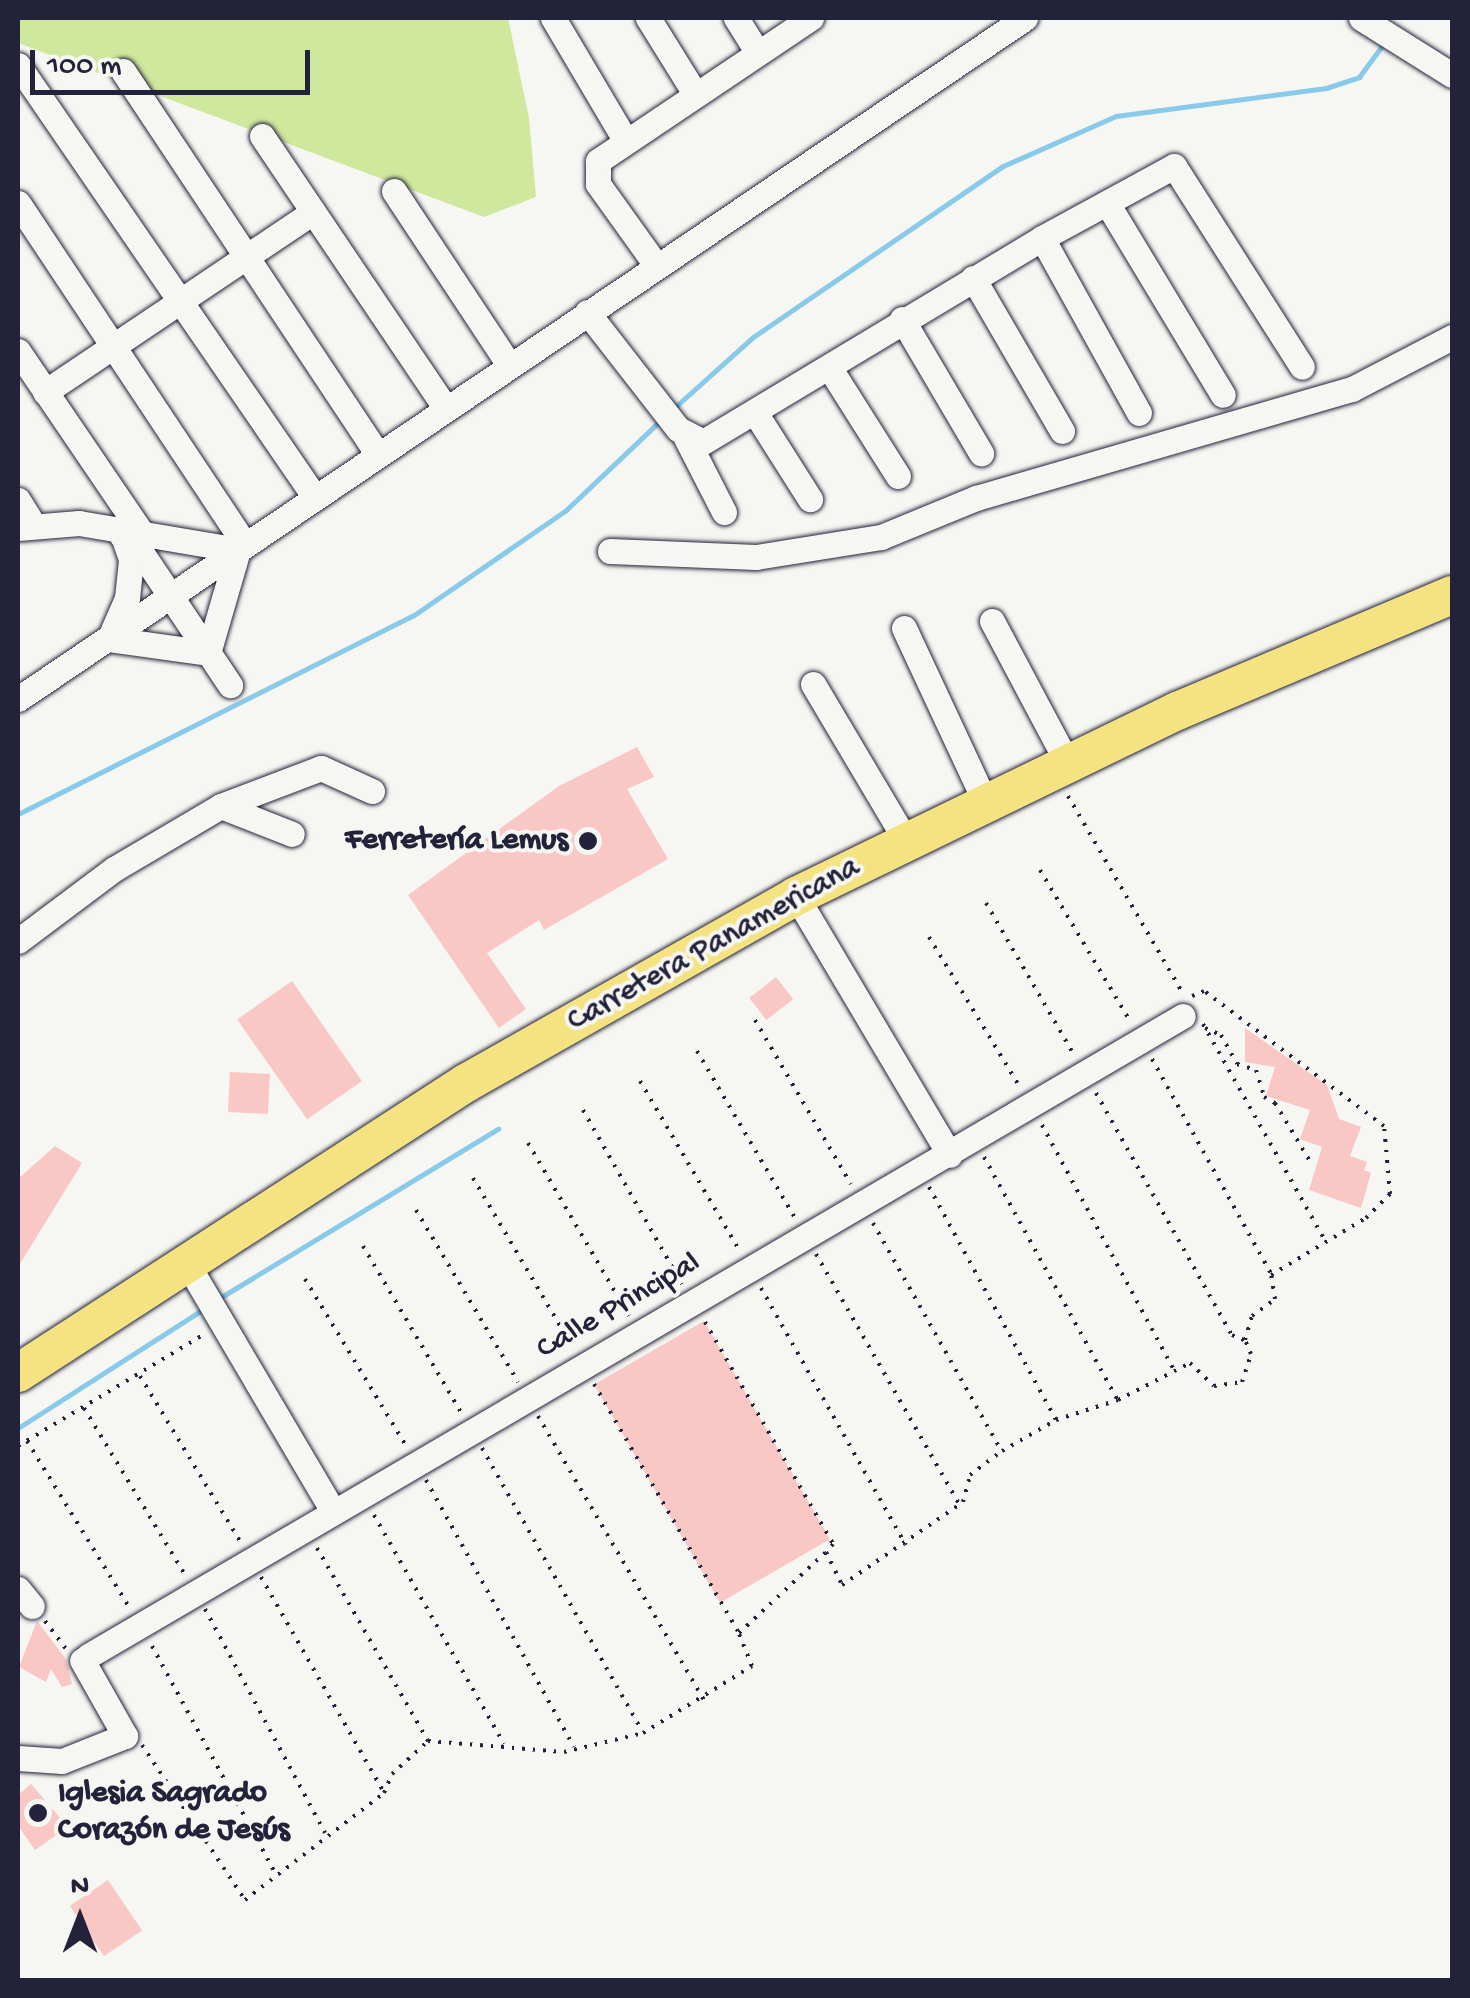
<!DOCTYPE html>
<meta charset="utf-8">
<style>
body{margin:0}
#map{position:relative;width:1470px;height:1998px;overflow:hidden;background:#f6f6f2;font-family:"Gochi Hand",sans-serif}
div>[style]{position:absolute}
.green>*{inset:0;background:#cfe89d}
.stream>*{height:5px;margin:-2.5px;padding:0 2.5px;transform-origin:2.5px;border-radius:2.5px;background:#89caea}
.building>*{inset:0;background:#f9c8c5;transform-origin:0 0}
.path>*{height:4px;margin-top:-2px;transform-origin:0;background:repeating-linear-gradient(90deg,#22223b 0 2.5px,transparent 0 10.5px)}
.roads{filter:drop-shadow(0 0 2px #22223b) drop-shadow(0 0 2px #22223b)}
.minor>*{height:25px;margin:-12.5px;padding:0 12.5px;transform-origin:12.5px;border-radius:12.5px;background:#f6f6f2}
.highway>*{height:38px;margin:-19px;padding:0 19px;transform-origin:19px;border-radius:19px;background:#f5e382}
.dots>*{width:28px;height:28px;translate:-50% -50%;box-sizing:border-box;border:5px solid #f6f6f2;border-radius:50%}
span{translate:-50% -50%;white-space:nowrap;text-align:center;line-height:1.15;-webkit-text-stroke:8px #f6f6f2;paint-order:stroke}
.poi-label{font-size:32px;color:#22223b;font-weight:700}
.right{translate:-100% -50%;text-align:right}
.left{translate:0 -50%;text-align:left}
.street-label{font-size:32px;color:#22223b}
.frame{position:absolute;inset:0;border:20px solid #22223b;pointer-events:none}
.north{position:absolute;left:30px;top:1868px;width:100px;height:100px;-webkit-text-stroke:8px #f6f6f2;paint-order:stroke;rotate:0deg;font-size:28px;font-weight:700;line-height:40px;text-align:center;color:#22223b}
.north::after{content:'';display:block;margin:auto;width:35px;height:45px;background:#22223b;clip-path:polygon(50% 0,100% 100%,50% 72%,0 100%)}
.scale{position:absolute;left:30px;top:50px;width:280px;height:45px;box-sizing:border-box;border:5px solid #22223b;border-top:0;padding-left:12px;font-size:30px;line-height:35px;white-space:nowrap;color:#22223b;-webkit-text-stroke:8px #f6f6f2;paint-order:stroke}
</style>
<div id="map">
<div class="green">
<i style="clip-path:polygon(18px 18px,508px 18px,529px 118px,536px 197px,484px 217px,18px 43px)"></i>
</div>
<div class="stream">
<i style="left:674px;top:408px;width:106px;rotate:-41.9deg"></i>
<i style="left:753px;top:337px;width:303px;rotate:-34.4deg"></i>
<i style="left:1003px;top:166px;width:124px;rotate:-23.9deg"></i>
<i style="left:1116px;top:116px;width:212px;rotate:-7.6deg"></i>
<i style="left:1326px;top:88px;width:35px;rotate:-18deg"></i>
<i style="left:1359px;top:77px;width:42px;rotate:-53.7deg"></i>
<i style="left:18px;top:814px;width:443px;rotate:-26.7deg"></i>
<i style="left:414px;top:615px;width:185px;rotate:-34.6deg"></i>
<i style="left:566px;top:510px;width:132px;rotate:-43.5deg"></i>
<i style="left:218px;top:1299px;width:328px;rotate:-31.3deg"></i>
<i style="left:18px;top:1428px;width:222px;rotate:-32.7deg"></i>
</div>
<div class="building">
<i style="clip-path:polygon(637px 747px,654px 777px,627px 789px,668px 859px,544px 930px,539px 920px,487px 953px,526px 1009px,499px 1028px,408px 895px,559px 786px)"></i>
<i style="left:776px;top:977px;width:28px;height:34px;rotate:52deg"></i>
<i style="left:292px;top:981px;width:122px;height:67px;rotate:55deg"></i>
<i style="clip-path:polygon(1245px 1028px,1327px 1085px,1339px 1119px,1361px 1127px,1350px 1156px,1367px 1162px,1364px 1170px,1371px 1173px,1361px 1208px,1309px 1190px,1322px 1147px,1300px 1139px,1310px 1110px,1266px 1096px,1275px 1067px,1245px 1062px)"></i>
<i style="left:230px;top:1072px;width:40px;height:40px;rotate:3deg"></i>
<i style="clip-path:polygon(55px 1146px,82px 1163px,18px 1267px,18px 1179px)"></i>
<i style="left:704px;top:1321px;width:252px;height:127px;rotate:60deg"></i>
<i style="clip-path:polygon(37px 1621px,66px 1659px,72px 1684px,62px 1687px,51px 1669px,46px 1682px,19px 1667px)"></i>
<i style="clip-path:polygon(31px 1784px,68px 1827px,35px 1850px,18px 1826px,18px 1795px)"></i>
<i style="left:108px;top:1880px;width:61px;height:46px;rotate:56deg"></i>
</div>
<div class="path">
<i style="left:1068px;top:796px;width:230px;rotate:59.8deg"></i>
<i style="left:1040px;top:870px;width:176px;rotate:59.2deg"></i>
<i style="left:986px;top:903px;width:176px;rotate:59.9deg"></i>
<i style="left:929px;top:937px;width:175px;rotate:58.8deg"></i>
<i style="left:755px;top:1020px;width:190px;rotate:59.7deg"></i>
<i style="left:1203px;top:1024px;width:250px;rotate:60.6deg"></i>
<i style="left:1205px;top:1028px;width:17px;rotate:24deg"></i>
<i style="left:1221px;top:1035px;width:33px;rotate:61deg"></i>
<i style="left:1237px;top:1064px;width:20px;rotate:18deg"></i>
<i style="left:1256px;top:1070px;width:28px;rotate:73deg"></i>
<i style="left:1264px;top:1097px;width:13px;rotate:29deg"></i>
<i style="left:1275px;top:1103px;width:70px;rotate:59deg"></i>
<i style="left:697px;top:1051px;width:196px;rotate:59.6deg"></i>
<i style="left:1152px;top:1059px;width:246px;rotate:61deg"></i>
<i style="left:640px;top:1081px;width:196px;rotate:59.6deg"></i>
<i style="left:1096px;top:1093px;width:278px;rotate:60.7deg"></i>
<i style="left:1232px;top:1335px;width:13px;rotate:23deg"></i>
<i style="left:583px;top:1110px;width:200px;rotate:60.4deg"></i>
<i style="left:1042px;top:1125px;width:281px;rotate:61.7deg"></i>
<i style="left:528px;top:1143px;width:200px;rotate:59.7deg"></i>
<i style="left:984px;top:1157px;width:276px;rotate:61.2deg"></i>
<i style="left:473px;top:1178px;width:195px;rotate:59.5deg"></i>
<i style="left:929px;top:1187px;width:265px;rotate:61.4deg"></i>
<i style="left:416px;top:1210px;width:200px;rotate:59.3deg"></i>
<i style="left:873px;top:1223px;width:261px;rotate:60.6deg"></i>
<i style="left:363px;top:1246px;width:195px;rotate:59.5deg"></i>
<i style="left:816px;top:1254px;width:288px;rotate:60.2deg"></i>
<i style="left:305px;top:1279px;width:195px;rotate:58.8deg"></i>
<i style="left:761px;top:1288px;width:295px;rotate:60.6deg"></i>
<i style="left:705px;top:1322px;width:256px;rotate:60deg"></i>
<i style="left:833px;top:1544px;width:11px;rotate:131deg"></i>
<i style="left:140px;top:1376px;width:195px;rotate:58.8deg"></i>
<i style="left:594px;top:1384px;width:286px;rotate:59.8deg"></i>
<i style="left:84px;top:1408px;width:195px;rotate:58.8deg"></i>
<i style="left:538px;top:1416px;width:329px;rotate:59.7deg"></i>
<i style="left:27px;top:1441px;width:195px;rotate:58.4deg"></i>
<i style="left:18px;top:1446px;width:219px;rotate:-31deg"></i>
<i style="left:482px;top:1448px;width:325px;rotate:60.5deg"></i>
<i style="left:426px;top:1480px;width:305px;rotate:61deg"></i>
<i style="left:374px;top:1515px;width:263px;rotate:60.4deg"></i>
<i style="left:317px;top:1548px;width:223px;rotate:60.1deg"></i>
<i style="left:261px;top:1577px;width:249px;rotate:60.3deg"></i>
<i style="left:205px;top:1609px;width:254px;rotate:61.8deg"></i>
<i style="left:45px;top:1621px;width:35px;rotate:53deg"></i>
<i style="left:152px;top:1646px;width:260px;rotate:61.5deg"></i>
<i style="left:142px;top:1745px;width:186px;rotate:56.4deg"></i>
<i style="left:245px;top:1900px;width:175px;rotate:-37.6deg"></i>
<i style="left:384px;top:1793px;width:21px;rotate:-67deg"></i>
<i style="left:392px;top:1774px;width:49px;rotate:-42.5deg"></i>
<i style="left:428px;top:1741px;width:136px;rotate:4.6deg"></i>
<i style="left:564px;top:1752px;width:81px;rotate:-13.5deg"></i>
<i style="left:643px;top:1733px;width:128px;rotate:-31.6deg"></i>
<i style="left:752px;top:1666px;width:35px;rotate:-112deg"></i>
<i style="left:739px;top:1633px;width:119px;rotate:-43deg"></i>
<i style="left:826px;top:1552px;width:37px;rotate:64deg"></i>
<i style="left:842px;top:1585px;width:147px;rotate:-34.4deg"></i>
<i style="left:963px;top:1502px;width:28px;rotate:-75deg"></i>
<i style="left:970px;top:1475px;width:40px;rotate:-37deg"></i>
<i style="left:1002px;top:1451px;width:62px;rotate:-29.9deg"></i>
<i style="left:1056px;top:1420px;width:65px;rotate:-17.9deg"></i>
<i style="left:1118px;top:1400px;width:81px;rotate:-27.2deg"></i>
<i style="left:1190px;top:1363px;width:33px;rotate:44deg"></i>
<i style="left:1214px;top:1386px;width:28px;rotate:-8deg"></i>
<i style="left:1242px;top:1382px;width:29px;rotate:-72deg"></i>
<i style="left:1251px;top:1354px;width:15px;rotate:-113deg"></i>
<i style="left:1245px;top:1340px;width:25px;rotate:-74deg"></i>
<i style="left:1252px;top:1316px;width:29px;rotate:-36deg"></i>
<i style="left:1275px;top:1299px;width:24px;rotate:-99deg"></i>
<i style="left:1271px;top:1275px;width:111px;rotate:-31deg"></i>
<i style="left:1366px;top:1218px;width:34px;rotate:-45deg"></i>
<i style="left:1390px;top:1194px;width:68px;rotate:-95deg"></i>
<i style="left:1384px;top:1126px;width:225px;rotate:-143.1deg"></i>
<i style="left:1204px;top:991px;width:13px;rotate:157deg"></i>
</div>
<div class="roads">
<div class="minor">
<i style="left:553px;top:18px;width:139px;rotate:59.4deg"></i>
<i style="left:648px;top:18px;width:87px;rotate:58.1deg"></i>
<i style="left:736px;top:18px;width:40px;rotate:58deg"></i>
<i style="left:1361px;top:18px;width:107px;rotate:32.1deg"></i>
<i style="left:18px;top:65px;width:523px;rotate:55.52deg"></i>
<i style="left:123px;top:71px;width:460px;rotate:56.4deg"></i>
<i style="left:262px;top:136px;width:327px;rotate:56deg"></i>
<i style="left:394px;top:191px;width:209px;rotate:56.5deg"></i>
<i style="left:18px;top:203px;width:410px;rotate:56.4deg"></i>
<i style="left:1107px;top:203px;width:224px;rotate:58.9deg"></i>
<i style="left:1042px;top:238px;width:200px;rotate:61deg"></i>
<i style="left:656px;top:265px;width:100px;rotate:-125.6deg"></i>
<i style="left:598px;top:184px;width:23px;rotate:-90deg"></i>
<i style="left:598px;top:161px;width:257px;rotate:-33.9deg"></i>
<i style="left:973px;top:278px;width:177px;rotate:59.8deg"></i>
<i style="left:587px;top:312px;width:148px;rotate:52.1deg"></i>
<i style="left:678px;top:429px;width:28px;rotate:27deg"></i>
<i style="left:703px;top:442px;width:396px;rotate:-31deg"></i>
<i style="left:1042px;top:238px;width:150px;rotate:-28.6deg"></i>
<i style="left:1174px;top:166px;width:238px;rotate:57.5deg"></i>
<i style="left:902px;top:319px;width:156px;rotate:59.5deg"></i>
<i style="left:18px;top:351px;width:227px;rotate:55.8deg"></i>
<i style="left:829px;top:367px;width:129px;rotate:57.7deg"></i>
<i style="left:45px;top:392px;width:323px;rotate:-33.9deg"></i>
<i style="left:756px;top:414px;width:101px;rotate:57.6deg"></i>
<i style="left:683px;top:432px;width:90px;rotate:62.9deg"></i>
<i style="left:18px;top:500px;width:26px;rotate:58deg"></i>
<i style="left:18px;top:528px;width:61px;rotate:-4.7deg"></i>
<i style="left:79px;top:523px;width:161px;rotate:9.6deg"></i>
<i style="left:238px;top:550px;width:107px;rotate:106.2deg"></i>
<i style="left:122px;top:536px;width:21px;rotate:37deg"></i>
<i style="left:139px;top:549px;width:164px;rotate:56.2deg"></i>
<i style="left:610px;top:551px;width:146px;rotate:2.4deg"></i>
<i style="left:756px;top:557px;width:127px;rotate:-9.1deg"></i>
<i style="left:881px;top:537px;width:103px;rotate:-22.3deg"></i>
<i style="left:976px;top:498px;width:391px;rotate:-16.2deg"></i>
<i style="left:1352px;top:389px;width:113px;rotate:-27.5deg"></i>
<i style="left:992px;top:621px;width:162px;rotate:62deg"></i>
<i style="left:904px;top:628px;width:192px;rotate:65deg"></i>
<i style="left:110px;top:637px;width:43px;rotate:-66.4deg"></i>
<i style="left:127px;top:598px;width:39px;rotate:-84deg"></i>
<i style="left:131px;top:559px;width:21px;rotate:-109deg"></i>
<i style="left:109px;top:639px;width:100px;rotate:8deg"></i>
<i style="left:813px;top:684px;width:180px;rotate:59.3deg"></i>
<i style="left:18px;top:699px;width:1216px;rotate:-34.07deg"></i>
<i style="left:221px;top:806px;width:107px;rotate:-20.8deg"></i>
<i style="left:321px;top:768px;width:56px;rotate:24.3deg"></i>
<i style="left:796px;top:896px;width:301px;rotate:59.3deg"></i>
<i style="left:18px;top:941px;width:120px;rotate:-36.9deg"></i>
<i style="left:114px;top:869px;width:124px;rotate:-30.5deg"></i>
<i style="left:221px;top:806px;width:76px;rotate:21.5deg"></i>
<i style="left:185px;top:1260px;width:290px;rotate:59.5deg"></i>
<i style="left:18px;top:1589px;width:22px;rotate:51deg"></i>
<i style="left:88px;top:1656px;width:1268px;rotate:-30.31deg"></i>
<i style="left:18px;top:1758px;width:44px;rotate:3.9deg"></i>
<i style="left:62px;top:1761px;width:68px;rotate:-21.6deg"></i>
<i style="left:125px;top:1736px;width:87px;rotate:-119.5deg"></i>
</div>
<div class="highway">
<i style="left:18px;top:1373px;width:534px;rotate:-32.92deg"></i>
<i style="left:466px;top:1083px;width:379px;rotate:-29.5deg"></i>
<i style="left:796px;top:896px;width:424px;rotate:-25.9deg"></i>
<i style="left:1177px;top:711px;width:298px;rotate:-22.9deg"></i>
</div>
</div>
<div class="dots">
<i style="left:588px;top:841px;background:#22223b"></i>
<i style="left:38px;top:1813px;background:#22223b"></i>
</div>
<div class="poi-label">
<span class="right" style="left:568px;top:841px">Ferretería Lemus</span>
<span class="left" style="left:58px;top:1813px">Iglesia Sagrado<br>Corazón de Jesús</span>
</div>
<div class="street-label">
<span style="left:714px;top:945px;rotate:-29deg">Carretera Panamericana</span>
<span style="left:619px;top:1307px;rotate:-30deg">Calle Principal</span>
</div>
<div class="frame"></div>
<div class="north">N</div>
<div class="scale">100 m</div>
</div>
